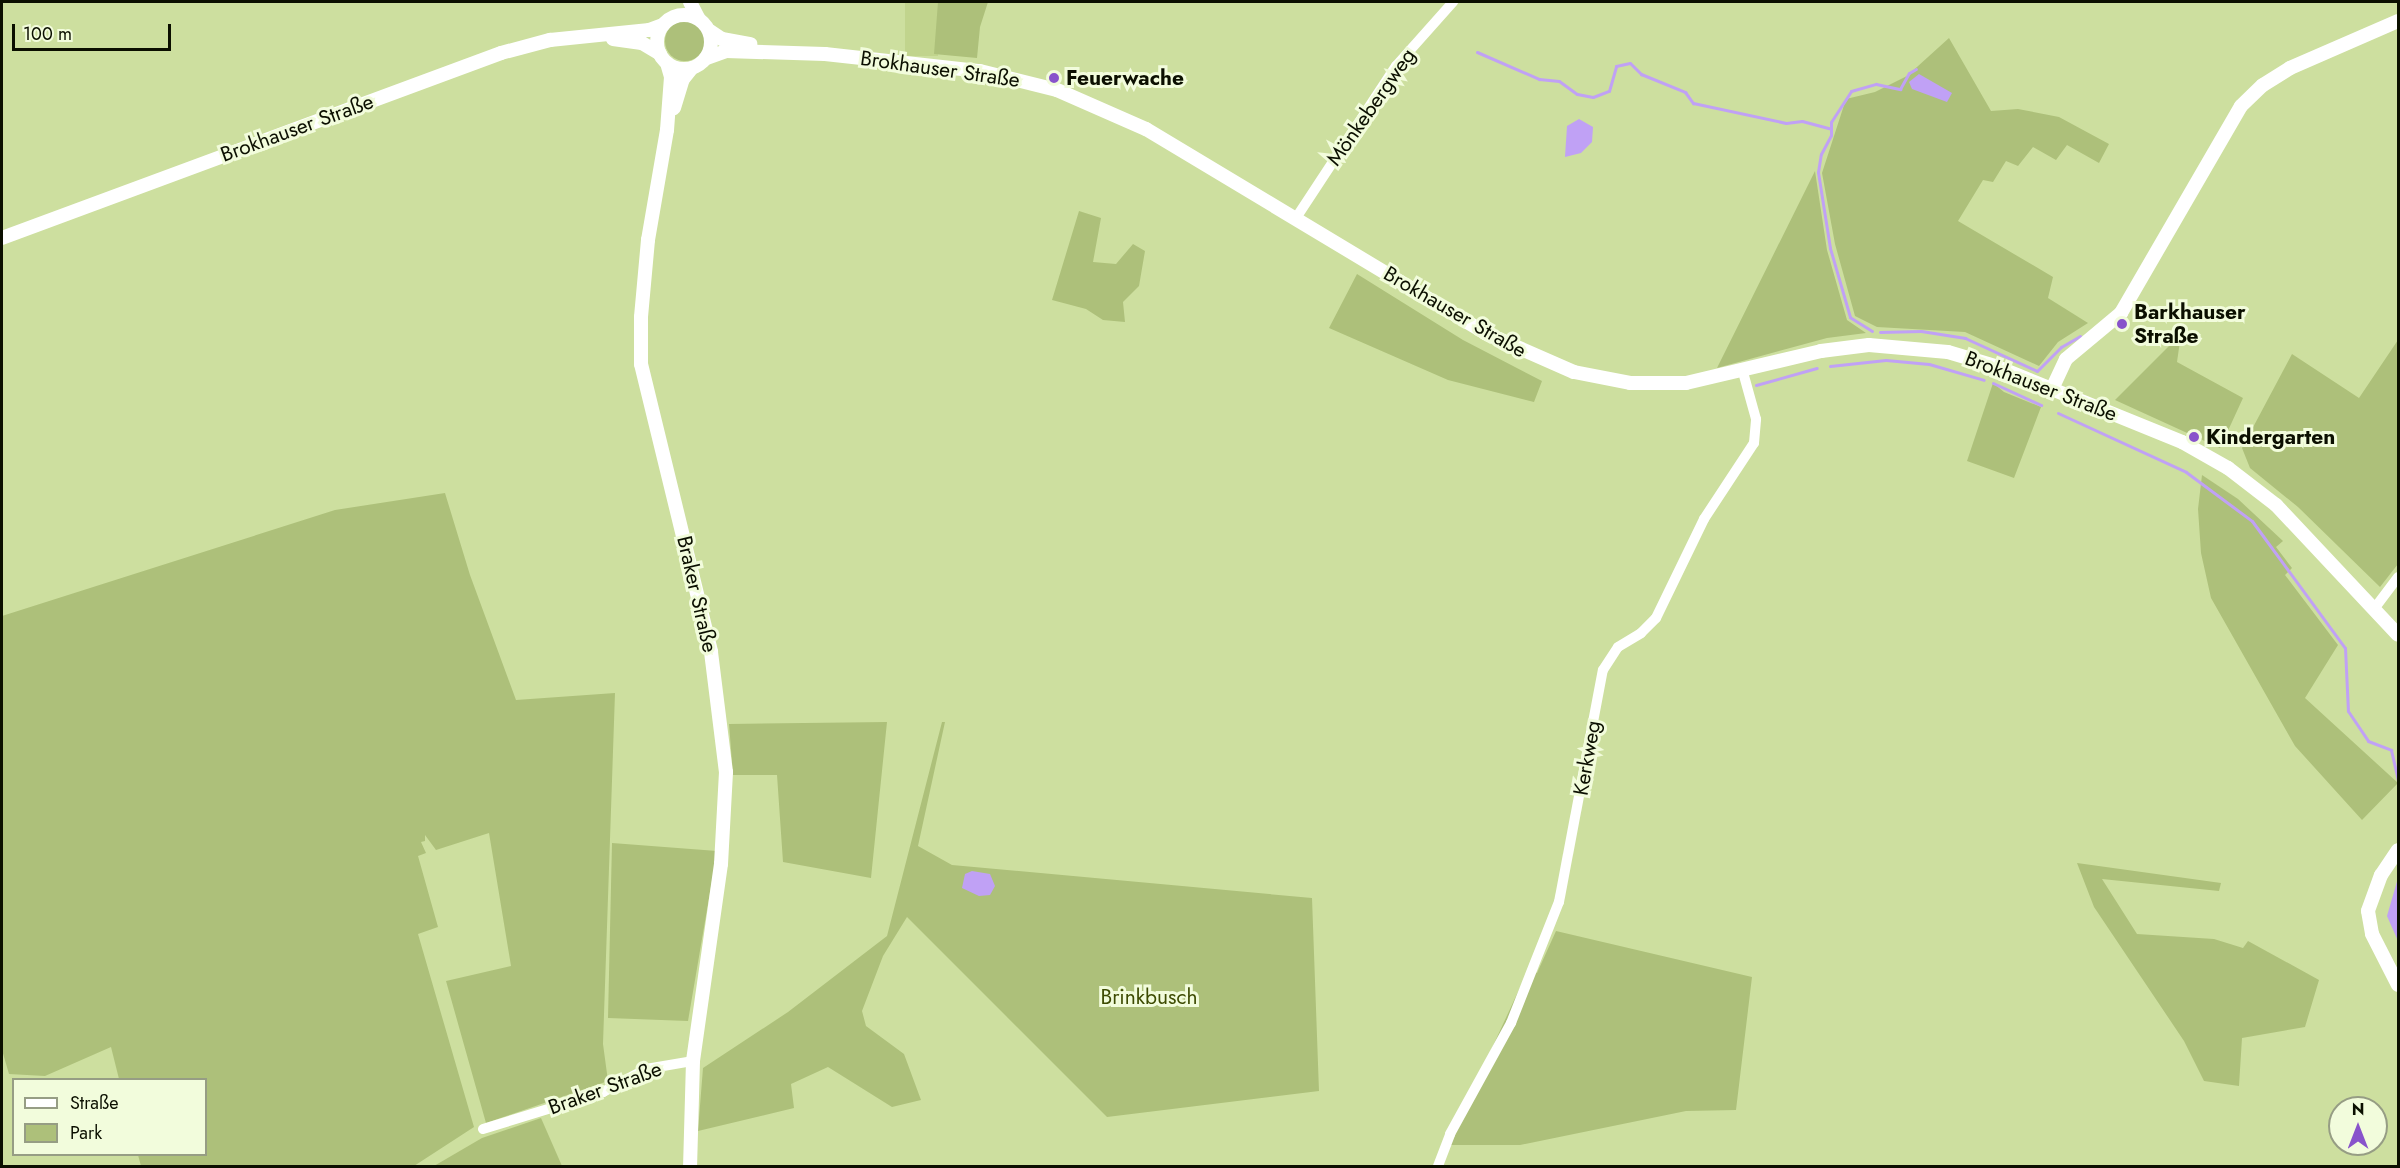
<!DOCTYPE html>
<meta charset="utf-8">
<style>
body{margin:0}
#map{position:relative;width:2400px;height:1168px;overflow:hidden;background:#cddf9f;font-family:Jost,sans-serif}
div>[style]{position:absolute}
.built>*{inset:0;background:#c1d48d;transform-origin:0 0}
.green>*{inset:0;background:#adc07a}
.round{border-radius:50%}
.water>*{inset:0;background:#c0a1f5}
.stream>*{height:3px;margin:-1.5px;padding:0 1.5px;transform-origin:1.5px;border-radius:1.5px;background:#c0a1f5}
.minor>*{height:10px;margin:-5px;padding:0 5px;transform-origin:5px;border-radius:5px;background:#fff}
.tertiary>*{height:14px;margin:-7px;padding:0 7px;transform-origin:7px;border-radius:7px;background:#fff}
.tertiary>.ring{margin:-7px;padding:0;box-sizing:content-box;background:none;border:14px solid #fff;border-radius:50%}
.dots>*{width:16px;height:16px;translate:-50% -50%;box-sizing:border-box;border:3px solid #f2fcdc;border-radius:50%}
span{translate:-50% -50%;white-space:nowrap;text-align:center;line-height:1.15;-webkit-text-stroke:6px #f2fcdc;paint-order:stroke}
.street-label{font-size:21px;color:#0b0f00}
.poi-label{font-size:21px;color:#0b0f00;font-weight:700}
.left{translate:0 -50%;text-align:left}
.park-label{font-size:21px;color:#3d4b02}
.frame{position:absolute;inset:0;border:3px solid #0b0f00;pointer-events:none}
.legend{position:absolute;left:12px;top:1078px;width:195px;height:78px;box-sizing:border-box;background:#f2fcdc;border:2px solid #969d84;margin:0;padding:8px 10px;list-style:none;font-size:18px;color:#0b0f00}
.legend li{display:flex;align-items:center;gap:12px;height:30px}
.legend b{width:30px;border:2px solid #969d84}
.north{position:absolute;left:2328px;top:1096px;width:60px;height:60px;box-sizing:border-box;background:#f2fcdc;border:2px solid #969d84;border-radius:50%;rotate:0deg;font-size:16px;font-weight:700;line-height:24px;text-align:center;color:#0b0f00}
.north::after{content:'';display:block;margin:auto;width:21px;height:27px;background:#8853cb;clip-path:polygon(50% 0,100% 100%,50% 72%,0 100%)}
.scale{position:absolute;left:12px;top:24px;width:159px;height:27px;box-sizing:border-box;border:3px solid #0b0f00;border-top:0;padding-left:8px;font-size:18px;line-height:21px;white-space:nowrap;color:#0b0f00;-webkit-text-stroke:4px #f2fcdc;paint-order:stroke}
</style>
<div id="map">
<div class="built">
<i style="left:905px;top:2px;width:33px;height:54px"></i>
</div>
<div class="green">
<i style="clip-path:polygon(938px 2px,988px 2px,980px 27px,977px 58px,934px 54px)"></i>
<i class="round" style="left:665px;top:21px;width:40px;height:40px"></i>
<i style="clip-path:polygon(1949px 38px,1991px 111px,2018px 109px,2059px 117px,2109px 144px,2099px 163px,2067px 145px,2056px 160px,2033px 147px,2018px 166px,2006px 161px,1993px 182px,1983px 180px,1958px 221px,2053px 277px,2048px 298px,2088px 323px,2058px 342px,2039px 366px,1965px 332px,1877px 327px,1855px 316px,1835px 244px,1822px 173px,1846px 99px,1875px 92px,1907px 76px)"></i>
<i style="clip-path:polygon(1815px 171px,1827px 250px,1847px 320px,1866px 333px,1827px 338px,1717px 368px)"></i>
<i style="clip-path:polygon(1079px 211px,1101px 218px,1093px 262px,1116px 264px,1133px 244px,1145px 251px,1139px 286px,1123px 302px,1125px 322px,1103px 320px,1086px 309px,1052px 300px)"></i>
<i style="clip-path:polygon(1357px 274px,1463px 340px,1542px 381px,1534px 402px,1448px 380px,1329px 328px)"></i>
<i style="clip-path:polygon(2181px 334px,2177px 362px,2243px 398px,2220px 448px,2115px 400px)"></i>
<i style="clip-path:polygon(2398px 340px,2398px 564px,2380px 587px,2298px 507px,2250px 468px,2242px 448px,2292px 354px,2359px 398px)"></i>
<i style="clip-path:polygon(1993px 383px,2004px 392px,2041px 407px,2014px 478px,1967px 461px)"></i>
<i style="clip-path:polygon(2202px 475px,2238px 499px,2283px 541px,2276px 547px,2292px 568px,2285px 575px,2338px 645px,2305px 698px,2398px 783px,2362px 820px,2295px 746px,2211px 598px,2201px 553px,2198px 509px)"></i>
<i style="clip-path:polygon(445px 493px,470px 575px,516px 700px,615px 693px,603px 1044px,608px 1081px,486px 1123px,446px 981px,511px 966px,489px 833px,436px 850px,425px 835px,425px 841px,421px 842px,426px 853px,418px 856px,438px 927px,418px 934px,474px 1127px,414px 1166px,141px 1166px,138px 1155px,206px 1154px,206px 1080px,119px 1079px,111px 1047px,45px 1076px,9px 1074px,2px 1050px,2px 616px,335px 510px)"></i>
<i style="clip-path:polygon(887px 722px,871px 878px,783px 862px,777px 775px,733px 775px,729px 724px)"></i>
<i style="clip-path:polygon(942px 722px,945px 722px,918px 846px,952px 865px,1312px 898px,1319px 1091px,1107px 1117px,907px 917px,883px 956px,862px 1011px,866px 1026px,904px 1054px,921px 1100px,892px 1107px,828px 1067px,791px 1084px,794px 1108px,698px 1131px,703px 1068px,788px 1012px,887px 936px)"></i>
<i style="clip-path:polygon(612px 843px,717px 851px,688px 1021px,608px 1018px)"></i>
<i style="clip-path:polygon(2077px 863px,2221px 883px,2219px 891px,2102px 879px,2137px 934px,2214px 939px,2243px 948px,2248px 941px,2319px 980px,2305px 1027px,2242px 1038px,2239px 1086px,2204px 1081px,2184px 1041px,2094px 907px)"></i>
<i style="clip-path:polygon(1556px 931px,1752px 977px,1736px 1110px,1686px 1111px,1520px 1145px,1447px 1145px,1529px 968px,1537px 973px)"></i>
<i style="clip-path:polygon(541px 1118px,562px 1166px,434px 1166px,482px 1138px)"></i>
</div>
<div class="water">
<i style="clip-path:polygon(1919px 74px,1952px 93px,1947px 102px,1912px 89px,1909px 82px)"></i>
<i style="clip-path:polygon(1579px 119px,1593px 127px,1592px 142px,1581px 153px,1565px 157px,1567px 126px)"></i>
<i style="clip-path:polygon(972px 871px,990px 874px,995px 886px,990px 895px,979px 896px,962px 888px,965px 874px)"></i>
<i style="clip-path:polygon(2398px 878px,2398px 941px,2387px 916px)"></i>
</div>
<div class="stream">
<i style="left:1477px;top:52px;width:68px;rotate:23.5deg"></i>
<i style="left:1539px;top:79px;width:20px;rotate:6deg"></i>
<i style="left:1559px;top:81px;width:22px;rotate:36deg"></i>
<i style="left:1577px;top:94px;width:16px;rotate:11deg"></i>
<i style="left:1593px;top:97px;width:17px;rotate:-21deg"></i>
<i style="left:1609px;top:91px;width:26px;rotate:-74deg"></i>
<i style="left:1616px;top:66px;width:14px;rotate:-12deg"></i>
<i style="left:1630px;top:63px;width:16px;rotate:45deg"></i>
<i style="left:1641px;top:74px;width:48px;rotate:22.2deg"></i>
<i style="left:1685px;top:92px;width:14px;rotate:54deg"></i>
<i style="left:1693px;top:103px;width:95px;rotate:12.1deg"></i>
<i style="left:1786px;top:123px;width:16px;rotate:-7deg"></i>
<i style="left:1802px;top:121px;width:28px;rotate:15deg"></i>
<i style="left:1872px;top:331px;width:26px;rotate:-148deg"></i>
<i style="left:1850px;top:317px;width:72px;rotate:-106.2deg"></i>
<i style="left:1830px;top:248px;width:77px;rotate:-99deg"></i>
<i style="left:1818px;top:172px;width:18px;rotate:-81deg"></i>
<i style="left:1821px;top:154px;width:21px;rotate:-62deg"></i>
<i style="left:1831px;top:135px;width:13px;rotate:-90deg"></i>
<i style="left:1831px;top:122px;width:37px;rotate:-57deg"></i>
<i style="left:1851px;top:91px;width:26px;rotate:-16deg"></i>
<i style="left:1876px;top:84px;width:25px;rotate:12deg"></i>
<i style="left:1900px;top:89px;width:18px;rotate:-61deg"></i>
<i style="left:1909px;top:73px;width:8px;rotate:-30deg"></i>
<i style="left:1880px;top:332px;width:41px;rotate:-1.4deg"></i>
<i style="left:1921px;top:331px;width:45px;rotate:9deg"></i>
<i style="left:1965px;top:338px;width:79px;rotate:24.6deg"></i>
<i style="left:2037px;top:371px;width:34px;rotate:-45deg"></i>
<i style="left:2061px;top:347px;width:22px;rotate:-30deg"></i>
<i style="left:1830px;top:366px;width:56px;rotate:-6.1deg"></i>
<i style="left:1886px;top:360px;width:43px;rotate:5.3deg"></i>
<i style="left:1929px;top:364px;width:57px;rotate:16.2deg"></i>
<i style="left:1993px;top:383px;width:53px;rotate:24.6deg"></i>
<i style="left:1756px;top:385px;width:63px;rotate:-15.6deg"></i>
<i style="left:2058px;top:413px;width:141px;rotate:24.7deg"></i>
<i style="left:2186px;top:472px;width:82px;rotate:36.6deg"></i>
<i style="left:2252px;top:521px;width:157px;rotate:53.8deg"></i>
<i style="left:2345px;top:648px;width:63px;rotate:87.3deg"></i>
<i style="left:2348px;top:711px;width:36px;rotate:56deg"></i>
<i style="left:2368px;top:741px;width:25px;rotate:21deg"></i>
<i style="left:2391px;top:750px;width:32px;rotate:77deg"></i>
<i style="left:2398px;top:783px;width:26px;rotate:90deg"></i>
</div>
<div class="minor">
<i style="left:1296px;top:218px;width:182px;rotate:-56.7deg"></i>
<i style="left:1396px;top:66px;width:86px;rotate:-48.3deg"></i>
<i style="left:2374px;top:609px;width:40px;rotate:-53deg"></i>
<i style="left:483px;top:1129px;width:126px;rotate:-17.1deg"></i>
<i style="left:603px;top:1092px;width:49px;rotate:-28.1deg"></i>
<i style="left:646px;top:1069px;width:48px;rotate:-9.7deg"></i>
<i style="left:1438px;top:1166px;width:34px;rotate:-69deg"></i>
<i style="left:1450px;top:1134px;width:127px;rotate:-61.2deg"></i>
<i style="left:1511px;top:1023px;width:130px;rotate:-68.4deg"></i>
<i style="left:1559px;top:902px;width:236px;rotate:-79.3deg"></i>
<i style="left:1603px;top:670px;width:27px;rotate:-57deg"></i>
<i style="left:1618px;top:647px;width:27px;rotate:-31deg"></i>
<i style="left:1641px;top:633px;width:21px;rotate:-45deg"></i>
<i style="left:1656px;top:618px;width:110px;rotate:-64.1deg"></i>
<i style="left:1704px;top:519px;width:91px;rotate:-56.7deg"></i>
<i style="left:1754px;top:443px;width:24px;rotate:-85deg"></i>
<i style="left:1756px;top:419px;width:49px;rotate:-105.5deg"></i>
</div>
<div class="tertiary">
<i style="left:690px;top:2px;width:18px;rotate:63deg"></i>
<i class="ring" style="left:657px;top:15px;width:40px;height:40px"></i>
<i style="left:710px;top:31px;width:14px;rotate:34deg"></i>
<i style="left:722px;top:39px;width:29px;rotate:10deg"></i>
<i style="left:613px;top:39px;width:29px;rotate:8deg"></i>
<i style="left:642px;top:43px;width:21px;rotate:31deg"></i>
<i style="left:707px;top:58px;width:20px;rotate:-20deg"></i>
<i style="left:726px;top:51px;width:99px;rotate:1.7deg"></i>
<i style="left:825px;top:54px;width:156px;rotate:6.3deg"></i>
<i style="left:980px;top:71px;width:79px;rotate:13.9deg"></i>
<i style="left:1057px;top:90px;width:97px;rotate:23.7deg"></i>
<i style="left:1146px;top:129px;width:396px;rotate:31deg"></i>
<i style="left:1485px;top:333px;width:97px;rotate:23.7deg"></i>
<i style="left:1574px;top:372px;width:57px;rotate:11.1deg"></i>
<i style="left:1630px;top:383px;width:56px"></i>
<i style="left:1686px;top:383px;width:139px;rotate:-13.3deg"></i>
<i style="left:1821px;top:351px;width:48px;rotate:-7.1deg"></i>
<i style="left:1869px;top:345px;width:79px;rotate:5.1deg"></i>
<i style="left:1948px;top:352px;width:49px;rotate:16.6deg"></i>
<i style="left:1995px;top:366px;width:202px;rotate:22.1deg"></i>
<i style="left:2182px;top:442px;width:53px;rotate:29.5deg"></i>
<i style="left:2228px;top:468px;width:61px;rotate:37.6deg"></i>
<i style="left:2276px;top:505px;width:178px;rotate:46.8deg"></i>
<i style="left:667px;top:63px;width:15px;rotate:74deg"></i>
<i style="left:671px;top:77px;width:53px;rotate:94.3deg"></i>
<i style="left:667px;top:130px;width:112px;rotate:99.8deg"></i>
<i style="left:648px;top:240px;width:77px;rotate:95.2deg"></i>
<i style="left:641px;top:317px;width:47px;rotate:90deg"></i>
<i style="left:641px;top:364px;width:296px;rotate:76.3deg"></i>
<i style="left:711px;top:652px;width:121px;rotate:82.9deg"></i>
<i style="left:726px;top:772px;width:92px;rotate:93.1deg"></i>
<i style="left:721px;top:864px;width:199px;rotate:98.1deg"></i>
<i style="left:693px;top:1061px;width:105px;rotate:91.6deg"></i>
<i style="left:674px;top:108px;width:30px;rotate:-73deg"></i>
<i style="left:683px;top:79px;width:14px;rotate:-51deg"></i>
<i style="left:2px;top:238px;width:532px;rotate:-20.34deg"></i>
<i style="left:501px;top:53px;width:51px;rotate:-14.9deg"></i>
<i style="left:550px;top:40px;width:100px;rotate:-5.8deg"></i>
<i style="left:649px;top:30px;width:15px;rotate:-20deg"></i>
<i style="left:2052px;top:389px;width:33px;rotate:-65deg"></i>
<i style="left:2066px;top:359px;width:72px;rotate:-39.9deg"></i>
<i style="left:2121px;top:313px;width:239px;rotate:-59.9deg"></i>
<i style="left:2241px;top:106px;width:30px;rotate:-44deg"></i>
<i style="left:2263px;top:85px;width:32px;rotate:-32deg"></i>
<i style="left:2290px;top:68px;width:118px;rotate:-23.5deg"></i>
<i style="left:2398px;top:850px;width:30px;rotate:124deg"></i>
<i style="left:2381px;top:875px;width:38px;rotate:110deg"></i>
<i style="left:2368px;top:911px;width:23px;rotate:80deg"></i>
<i style="left:2372px;top:934px;width:57px;rotate:63deg"></i>
</div>
<div class="dots">
<i style="left:1054px;top:78px;background:#8853cb"></i>
<i style="left:2122px;top:324px;background:#8853cb"></i>
<i style="left:2194px;top:437px;background:#8853cb"></i>
</div>
<div class="street-label">
<span style="left:940px;top:69px;rotate:8deg">Brokhauser Straße</span>
<span style="left:1371px;top:107px;rotate:-55deg">Mönkebergweg</span>
<span style="left:297px;top:128px;rotate:-20deg">Brokhauser Straße</span>
<span style="left:1455px;top:312px;rotate:30deg">Brokhauser Straße</span>
<span style="left:2041px;top:386px;rotate:21deg">Brokhauser Straße</span>
<span style="left:697px;top:594px;rotate:77deg">Braker Straße</span>
<span style="left:1587px;top:758px;rotate:-80deg">Kerkweg</span>
<span style="left:605px;top:1088px;rotate:-20deg">Braker Straße</span>
</div>
<div class="poi-label">
<span class="left" style="left:1066px;top:78px">Feuerwache</span>
<span class="left" style="left:2134px;top:324px">Barkhauser<br>Straße</span>
<span class="left" style="left:2206px;top:437px">Kindergarten</span>
</div>
<div class="park-label">
<span style="left:1149px;top:997px">Brinkbusch</span>
</div>
<div class="frame"></div>
<ul class="legend">
<li><b style="height:8px;background:#fff"></b>Straße</li>
<li><b style="height:16px;background:#adc07a"></b>Park</li>
</ul>
<div class="north">N</div>
<div class="scale">100 m</div>
</div>
